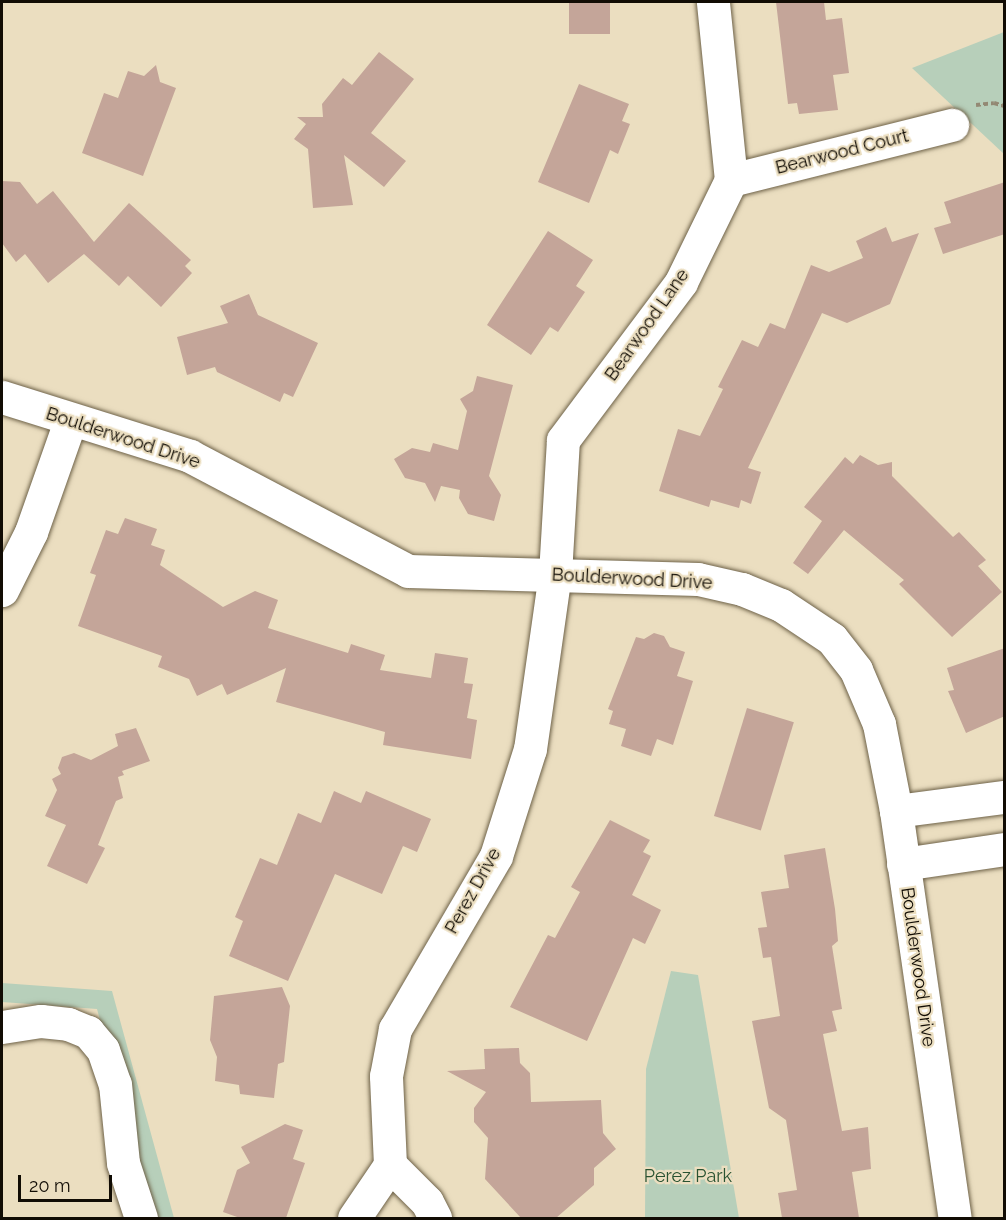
<!DOCTYPE html>
<style>
body{margin:0}
#map{position:relative;width:1006px;height:1220px;overflow:hidden;background:#ebdec0;font-family:Raleway,sans-serif}
div>[style]{position:absolute}
.green>*{inset:0;background:#b7cfba}
.building>*{inset:0;background:#c4a599;transform-origin:0 0}
.path>*{height:4px;margin-top:-2px;transform-origin:0;background:repeating-linear-gradient(90deg,#938974 0 4.5px,transparent 0 7.5px)}
.roads{filter:drop-shadow(0 0 2px #6e6248) drop-shadow(0 0 2px #6e6248)}
.minor>*{height:33px;margin:-16.5px;padding:0 16.5px;transform-origin:16.5px;border-radius:16.5px;background:#fff}
span{translate:-50% -50%;white-space:nowrap;text-align:center;line-height:1.15;-webkit-text-stroke:4.5px #ebdec0;paint-order:stroke}
.street-label{font-size:18px;color:#110c04}
.park-label{font-size:18px;color:#295231}
.frame{position:absolute;inset:0;border:3px solid #110c04;pointer-events:none}
.scale{position:absolute;left:18px;top:1175px;width:94px;height:27px;box-sizing:border-box;border:3px solid #110c04;border-top:0;padding-left:8px;font-size:18px;line-height:21px;white-space:nowrap;color:#110c04;-webkit-text-stroke:4px #ebdec0;paint-order:stroke}
</style>
<div id="map">
<div class="green">
<i style="clip-path:polygon(1004px 32px,1004px 154px,912px 68px)"></i>
<i style="clip-path:polygon(671px 971px,698px 975px,739px 1218px,645px 1218px,646px 1069px)"></i>
<i style="clip-path:polygon(2px 983px,112px 991px,174px 1218px,154px 1218px,97px 1009px,2px 1002px)"></i>
</div>
<div class="building">
<i style="left:569px;top:2px;width:41px;height:32px"></i>
<i style="clip-path:polygon(776px 2px,824px 2px,826px 20px,842px 18px,849px 73px,833px 75px,838px 110px,799px 114px,797px 103px,788px 104px)"></i>
<i style="clip-path:polygon(379px 52px,414px 79px,371px 133px,406px 161px,384px 187px,344px 155px,353px 205px,313px 208px,308px 149px,294px 139px,306px 124px,297px 117px,323px 117px,322px 104px,343px 78px,352px 85px)"></i>
<i style="clip-path:polygon(156px 65px,160px 82px,176px 88px,143px 176px,82px 153px,104px 93px,118px 98px,128px 71px,144px 76px)"></i>
<i style="clip-path:polygon(579px 84px,629px 104px,622px 121px,630px 124px,618px 154px,610px 150px,589px 203px,538px 182px)"></i>
<i style="clip-path:polygon(2px 181px,20px 182px,37px 204px,53px 191px,94px 242px,129px 203px,191px 260px,185px 266px,192px 273px,161px 307px,128px 276px,119px 286px,84px 254px,48px 283px,25px 254px,16px 262px,2px 243px)"></i>
<i style="clip-path:polygon(1005px 182px,1005px 234px,943px 254px,934px 228px,951px 223px,944px 202px)"></i>
<i style="clip-path:polygon(886px 227px,892px 242px,919px 233px,890px 304px,847px 323px,822px 313px,748px 468px,761px 472px,751px 504px,741px 500px,739px 508px,711px 500px,709px 507px,659px 491px,678px 429px,700px 436px,723px 389px,718px 387px,742px 340px,758px 347px,770px 323px,785px 329px,811px 265px,829px 272px,863px 258px,856px 241px)"></i>
<i style="clip-path:polygon(548px 231px,593px 260px,576px 286px,585px 292px,558px 332px,550px 327px,531px 355px,487px 325px)"></i>
<i style="clip-path:polygon(249px 294px,258px 315px,318px 343px,293px 397px,284px 393px,280px 402px,217px 372px,215px 367px,187px 375px,177px 337px,228px 323px,220px 306px)"></i>
<i style="clip-path:polygon(477px 376px,513px 385px,489px 476px,501px 495px,494px 521px,468px 514px,459px 498px,460px 490px,441px 486px,435px 502px,425px 483px,405px 478px,394px 459px,412px 448px,430px 452px,433px 443px,458px 450px,467px 411px,460px 399px,473px 391px)"></i>
<i style="clip-path:polygon(860px 455px,878px 465px,892px 462px,892px 476px,953px 537px,959px 532px,986px 560px,978px 566px,1002px 592px,952px 637px,899px 584px,904px 580px,844px 530px,808px 574px,793px 563px,822px 521px,804px 507px,845px 457px,853px 464px)"></i>
<i style="clip-path:polygon(125px 518px,157px 529px,151px 545px,165px 550px,160px 565px,223px 607px,255px 591px,278px 600px,268px 628px,348px 653px,351px 644px,385px 655px,380px 670px,431px 678px,435px 653px,468px 658px,464px 683px,473px 684px,467px 718px,477px 720px,471px 759px,383px 745px,385px 732px,276px 702px,286px 668px,227px 695px,222px 684px,197px 696px,189px 679px,158px 667px,162px 656px,78px 626px,96px 575px,90px 573px,106px 530px,118px 534px)"></i>
<i style="clip-path:polygon(654px 633px,664px 636px,670px 647px,685px 652px,677px 676px,693px 681px,673px 745px,657px 739px,651px 756px,621px 746px,626px 729px,609px 724px,613px 711px,608px 709px,636px 637px,644px 639px)"></i>
<i style="clip-path:polygon(1005px 648px,1005px 716px,966px 733px,948px 691px,954px 690px,947px 668px)"></i>
<i style="left:747px;top:708px;width:49px;height:113px;rotate:17deg"></i>
<i style="clip-path:polygon(136px 728px,150px 761px,122px 771px,124px 775px,118px 777px,123px 798px,116px 801px,98px 845px,105px 848px,87px 884px,47px 866px,66px 825px,45px 816px,57px 790px,52px 779px,61px 774px,58px 768px,62px 757px,74px 753px,91px 760px,118px 746px,115px 734px)"></i>
<i style="clip-path:polygon(334px 791px,361px 803px,366px 791px,431px 819px,417px 852px,403px 846px,382px 894px,335px 874px,288px 981px,229px 956px,243px 921px,235px 917px,260px 858px,277px 865px,298px 813px,321px 823px)"></i>
<i style="clip-path:polygon(610px 820px,650px 840px,643px 852px,651px 856px,632px 895px,661px 910px,645px 944px,633px 938px,587px 1041px,510px 1007px,548px 935px,555px 938px,580px 892px,571px 887px)"></i>
<i style="clip-path:polygon(825px 848px,835px 909px,838px 941px,832px 946px,842px 1009px,832px 1011px,837px 1031px,823px 1034px,842px 1131px,868px 1127px,871px 1169px,852px 1172px,859px 1218px,782px 1218px,778px 1193px,797px 1190px,786px 1120px,769px 1108px,752px 1021px,780px 1016px,771px 957px,763px 958px,758px 928px,767px 927px,761px 892px,789px 888px,784px 855px)"></i>
<i style="clip-path:polygon(282px 987px,290px 1006px,284px 1062px,278px 1064px,274px 1098px,240px 1094px,239px 1085px,215px 1081px,217px 1057px,210px 1040px,214px 996px)"></i>
<i style="clip-path:polygon(519px 1048px,520px 1063px,530px 1073px,531px 1102px,601px 1100px,603px 1133px,616px 1149px,594px 1168px,594px 1185px,556px 1218px,521px 1218px,485px 1179px,488px 1138px,474px 1122px,474px 1108px,486px 1092px,447px 1071px,485px 1069px,484px 1049px)"></i>
<i style="clip-path:polygon(285px 1124px,303px 1130px,293px 1159px,305px 1163px,286px 1218px,240px 1218px,223px 1212px,237px 1170px,250px 1163px,241px 1147px)"></i>
</div>
<div class="path">
<i style="left:976px;top:105px;width:18px;rotate:-6deg"></i>
<i style="left:994px;top:103px;width:10px;rotate:17deg"></i>
</div>
<div class="roads">
<div class="minor">
<i style="left:731px;top:180px;width:228px;rotate:-14deg"></i>
<i style="left:2px;top:397px;width:197px;rotate:17.4deg"></i>
<i style="left:190px;top:456px;width:246px;rotate:27.8deg"></i>
<i style="left:408px;top:571px;width:290px;rotate:1.6deg"></i>
<i style="left:698px;top:579px;width:45px;rotate:12.8deg"></i>
<i style="left:742px;top:589px;width:42px;rotate:22.3deg"></i>
<i style="left:781px;top:605px;width:61px;rotate:33.7deg"></i>
<i style="left:832px;top:639px;width:39px;rotate:52deg"></i>
<i style="left:856px;top:670px;width:59px;rotate:66.9deg"></i>
<i style="left:879px;top:724px;width:89px;rotate:78.9deg"></i>
<i style="left:896px;top:811px;width:411px;rotate:81.8deg"></i>
<i style="left:2px;top:590px;width:65px;rotate:-63.4deg"></i>
<i style="left:31px;top:532px;width:118px;rotate:-70.6deg"></i>
<i style="left:896px;top:811px;width:109px;rotate:-7.4deg"></i>
<i style="left:903px;top:864px;width:102px;rotate:-8.4deg"></i>
<i style="left:2px;top:1027px;width:39px;rotate:-9deg"></i>
<i style="left:41px;top:1021px;width:27px;rotate:6deg"></i>
<i style="left:68px;top:1024px;width:22px;rotate:22deg"></i>
<i style="left:88px;top:1032px;width:23px;rotate:50deg"></i>
<i style="left:103px;top:1050px;width:36px;rotate:71deg"></i>
<i style="left:115px;top:1084px;width:79px;rotate:84.2deg"></i>
<i style="left:123px;top:1163px;width:58px;rotate:71.9deg"></i>
<i style="left:390px;top:1165px;width:52px;rotate:45deg"></i>
<i style="left:427px;top:1202px;width:18px;rotate:63deg"></i>
<i style="left:354px;top:1218px;width:64px;rotate:-55.8deg"></i>
<i style="left:390px;top:1165px;width:89px;rotate:-92.6deg"></i>
<i style="left:386px;top:1076px;width:48px;rotate:-79.2deg"></i>
<i style="left:395px;top:1029px;width:200px;rotate:-59.7deg"></i>
<i style="left:496px;top:856px;width:112px;rotate:-72.4deg"></i>
<i style="left:530px;top:749px;width:177px;rotate:-81.9deg"></i>
<i style="left:555px;top:574px;width:134px;rotate:-86.6deg"></i>
<i style="left:563px;top:440px;width:197px;rotate:-53.2deg"></i>
<i style="left:681px;top:282px;width:114px;rotate:-63.9deg"></i>
<i style="left:731px;top:180px;width:179px;rotate:-95.8deg"></i>
</div>
</div>
<div class="street-label">
<span style="left:842px;top:152px;rotate:-14deg">Bearwood Court</span>
<span style="left:647px;top:325px;rotate:-55deg">Bearwood Lane</span>
<span style="left:123px;top:438px;rotate:18deg">Boulderwood Drive</span>
<span style="left:632px;top:579px;rotate:3deg">Boulderwood Drive</span>
<span style="left:473px;top:891px;rotate:-61deg">Perez Drive</span>
<span style="left:918px;top:967px;rotate:82deg">Boulderwood Drive</span>
</div>
<div class="park-label">
<span style="left:688px;top:1176px">Perez Park</span>
</div>
<div class="frame"></div>
<div class="scale">20 m</div>
</div>
